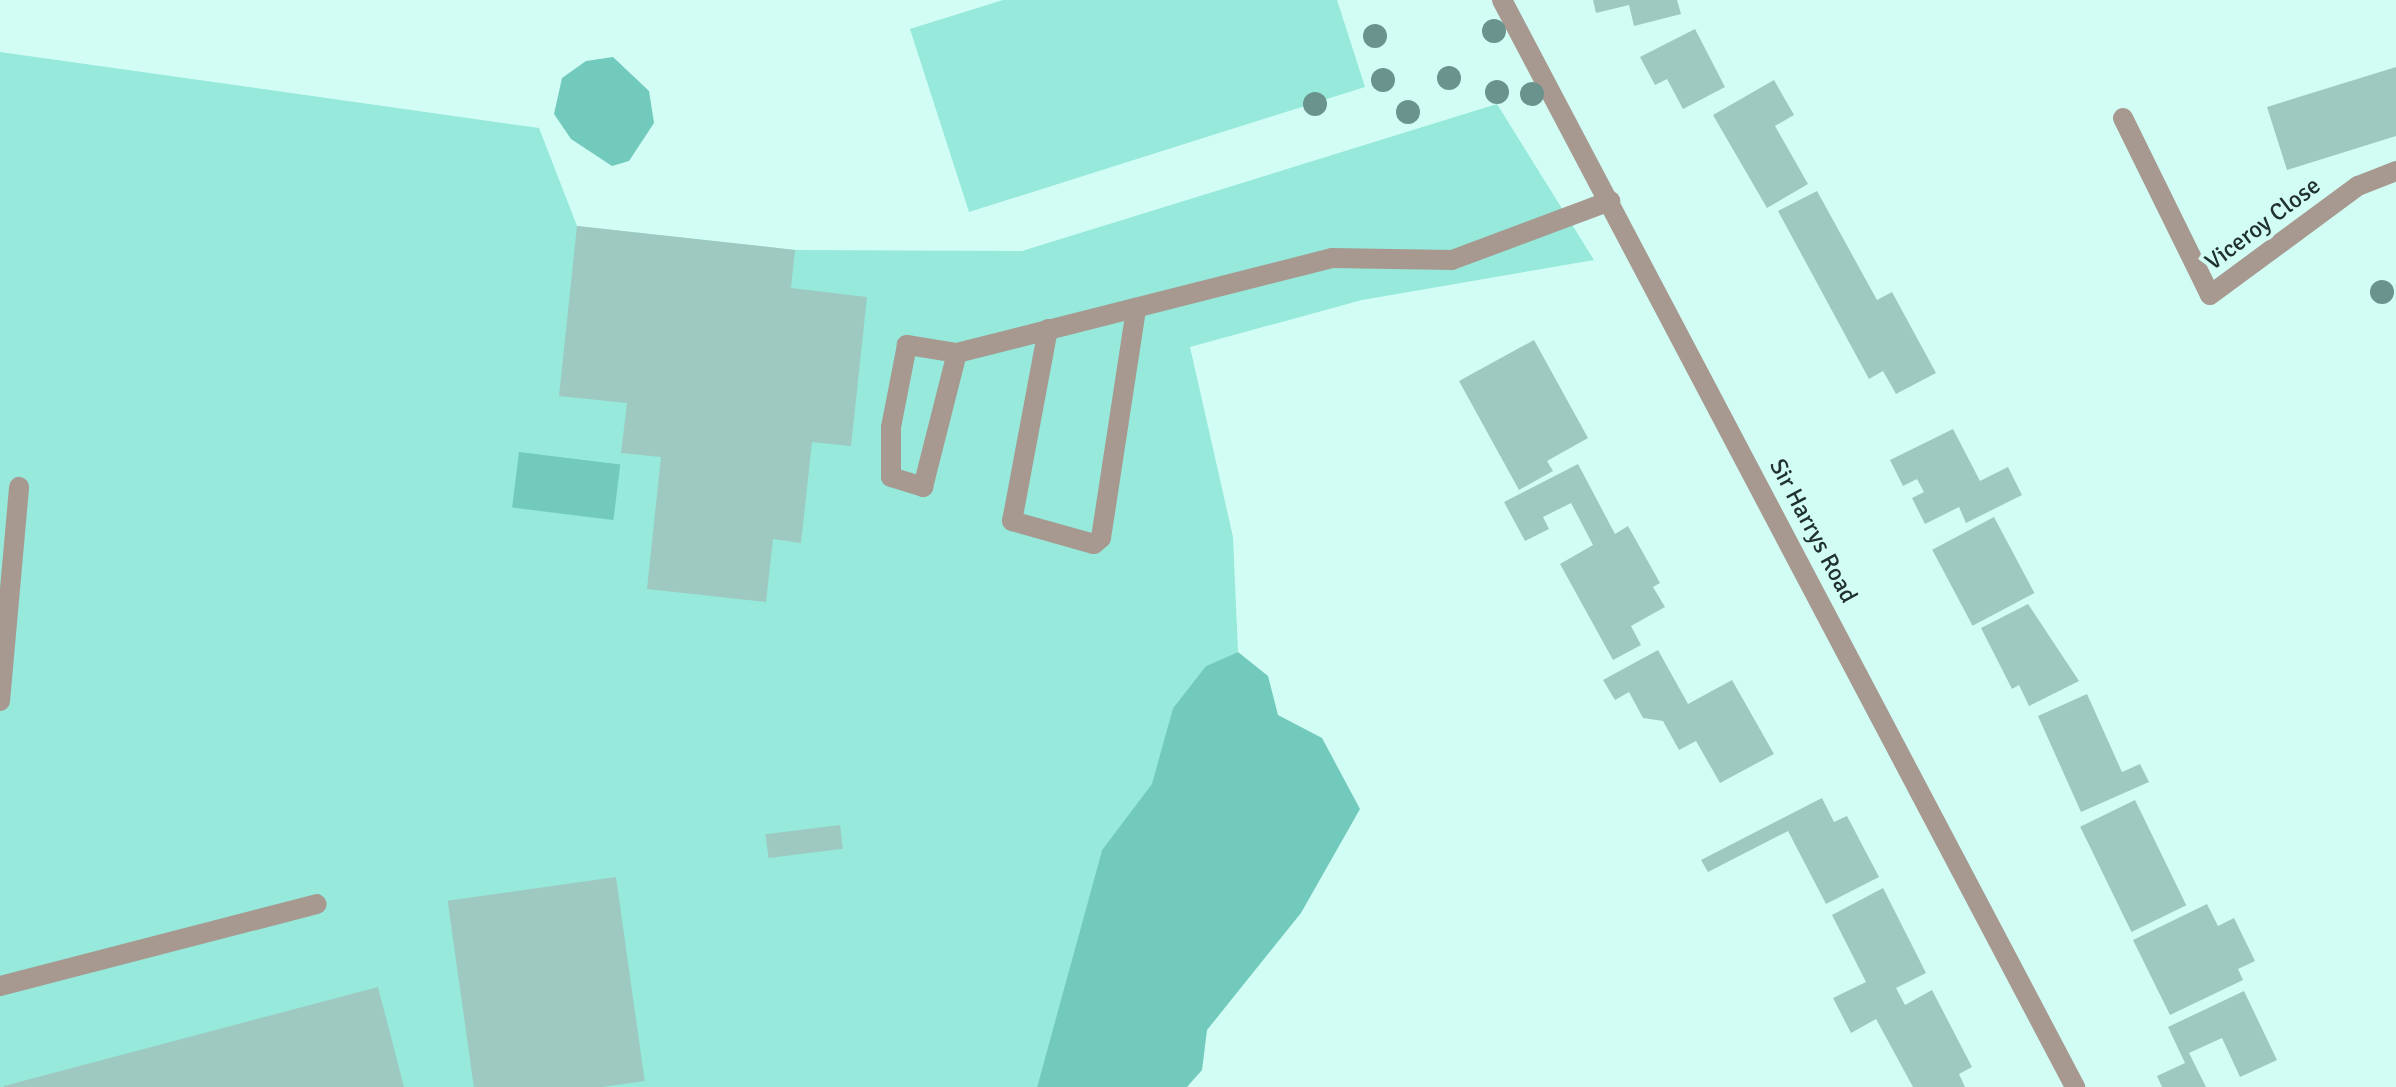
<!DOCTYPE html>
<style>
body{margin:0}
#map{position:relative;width:2396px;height:1087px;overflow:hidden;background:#d1fdf5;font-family:Signika,sans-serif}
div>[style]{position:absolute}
.green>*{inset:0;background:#96e9db}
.water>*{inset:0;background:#72cabc;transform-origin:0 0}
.building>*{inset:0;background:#9ec9c1;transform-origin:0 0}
.service>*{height:20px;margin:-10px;padding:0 10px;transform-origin:10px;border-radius:10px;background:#a79990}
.minor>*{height:20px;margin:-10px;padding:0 10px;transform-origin:10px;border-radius:10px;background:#a79990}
.trees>*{width:24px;height:24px;margin:-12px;border-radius:50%;background:#69938c}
span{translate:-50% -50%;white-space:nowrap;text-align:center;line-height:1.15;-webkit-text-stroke:8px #d1fdf5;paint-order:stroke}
.street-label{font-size:24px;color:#20312e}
</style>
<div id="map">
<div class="green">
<i style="clip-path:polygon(1003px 0,1337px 0,1365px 87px,969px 212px,910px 29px)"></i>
<i style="clip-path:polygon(0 52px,539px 128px,577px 226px,795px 250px,1022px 251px,1497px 104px,1594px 260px,1362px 300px,1190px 347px,1233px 537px,1238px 652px,1206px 666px,1173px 708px,1153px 784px,1102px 850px,1037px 1087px,0 1087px)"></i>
</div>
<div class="water">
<i style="clip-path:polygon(613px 57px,649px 91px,654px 123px,629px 161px,612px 166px,571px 139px,554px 114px,562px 78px,586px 61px)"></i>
<i style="left:519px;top:452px;width:102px;height:56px;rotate:7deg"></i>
<i style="clip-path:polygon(1238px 652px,1268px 676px,1278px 715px,1322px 738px,1360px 809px,1301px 913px,1207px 1030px,1202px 1070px,1187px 1087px,1037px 1087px,1102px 850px,1152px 784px,1173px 708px,1206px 666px)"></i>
</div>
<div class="building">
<i style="clip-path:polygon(1593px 0,1677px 0,1681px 14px,1634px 26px,1629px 5px,1596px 13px)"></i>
<i style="clip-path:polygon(1695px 29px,1725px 87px,1683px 109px,1667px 79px,1655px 85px,1640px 57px)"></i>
<i style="clip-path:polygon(2396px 67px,2396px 136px,2287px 170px,2267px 107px)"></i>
<i style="clip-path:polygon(1774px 80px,1794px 115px,1775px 126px,1808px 184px,1767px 208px,1713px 115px)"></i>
<i style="clip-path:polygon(1817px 191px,1877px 300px,1892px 292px,1936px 373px,1896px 394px,1883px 371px,1869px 379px,1778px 211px)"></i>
<i style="clip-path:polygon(577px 226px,795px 250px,791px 288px,867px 297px,851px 446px,812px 442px,801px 543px,773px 539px,766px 602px,647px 589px,661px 457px,621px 453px,627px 403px,559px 396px)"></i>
<i style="clip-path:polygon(1534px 340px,1588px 438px,1547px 461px,1553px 471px,1519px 490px,1459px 381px)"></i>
<i style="clip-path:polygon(1953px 429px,1980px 481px,2008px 467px,2022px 495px,1966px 523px,1959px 507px,1925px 524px,1912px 498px,1924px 492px,1917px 479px,1903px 486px,1890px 460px)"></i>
<i style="clip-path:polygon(1578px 464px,1615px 534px,1628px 526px,1660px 583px,1653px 587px,1665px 607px,1631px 626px,1641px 645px,1613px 660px,1560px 564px,1593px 545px,1571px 503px,1543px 517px,1549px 529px,1525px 541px,1504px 502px)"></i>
<i style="left:1994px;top:517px;width:86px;height:70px;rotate:62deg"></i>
<i style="clip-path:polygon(2028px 604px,2079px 681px,2029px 706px,2019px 685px,2012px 689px,1981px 628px)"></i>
<i style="clip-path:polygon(1658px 650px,1688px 704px,1732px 680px,1774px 754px,1720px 783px,1696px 741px,1679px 750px,1663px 721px,1643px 718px,1629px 692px,1615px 700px,1603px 680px)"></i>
<i style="clip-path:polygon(2087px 694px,2122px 772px,2140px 764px,2149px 782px,2081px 812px,2038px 716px)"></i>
<i style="clip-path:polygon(1822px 798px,1834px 822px,1847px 816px,1879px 877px,1826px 904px,1788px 831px,1708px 872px,1701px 860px)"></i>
<i style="left:2135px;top:800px;width:117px;height:61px;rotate:64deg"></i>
<i style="left:840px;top:825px;width:24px;height:75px;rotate:83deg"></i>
<i style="left:616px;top:877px;width:206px;height:170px;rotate:82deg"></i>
<i style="clip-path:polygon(1883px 888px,1926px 973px,1896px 988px,1905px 1005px,1932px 990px,1972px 1067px,1959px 1074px,1965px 1087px,1913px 1087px,1876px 1019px,1851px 1033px,1833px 998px,1866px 982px,1832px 915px)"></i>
<i style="clip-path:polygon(2207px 904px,2218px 926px,2234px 918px,2255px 961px,2238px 969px,2243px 980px,2170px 1015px,2133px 940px)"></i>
<i style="clip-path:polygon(378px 987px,404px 1087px,4px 1087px,4px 1086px)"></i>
<i style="clip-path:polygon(2244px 991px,2277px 1060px,2240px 1077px,2222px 1038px,2189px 1053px,2206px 1087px,2162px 1087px,2157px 1076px,2185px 1063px,2168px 1027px)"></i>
</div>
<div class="service">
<i style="left:1048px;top:329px;width:195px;rotate:100.6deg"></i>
<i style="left:1012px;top:521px;width:85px;rotate:15.7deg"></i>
<i style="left:1094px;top:544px;width:9px;rotate:-41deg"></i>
<i style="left:1101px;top:538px;width:233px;rotate:-81.3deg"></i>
<i style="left:957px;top:353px;width:51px;rotate:-170.9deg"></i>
<i style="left:907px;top:345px;width:84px;rotate:101deg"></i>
<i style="left:891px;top:427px;width:50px;rotate:90deg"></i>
<i style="left:891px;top:477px;width:34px;rotate:17deg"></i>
<i style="left:923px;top:487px;width:138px;rotate:-75.8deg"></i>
<i style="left:957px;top:353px;width:387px;rotate:-14.2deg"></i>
<i style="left:1332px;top:258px;width:120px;rotate:1deg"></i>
<i style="left:1452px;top:260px;width:169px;rotate:-20.5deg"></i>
<i style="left:0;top:701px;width:215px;rotate:-84.9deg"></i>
<i style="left:0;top:986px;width:327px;rotate:-14.5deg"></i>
</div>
<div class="minor">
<i style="left:1502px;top:0;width:1229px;rotate:62.2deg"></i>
<i style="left:2123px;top:118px;width:197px;rotate:63.8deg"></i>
<i style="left:2210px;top:295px;width:184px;rotate:-36.4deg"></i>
<i style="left:2358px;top:186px;width:41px;rotate:-21.5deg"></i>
</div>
<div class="trees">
<i style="left:1494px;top:31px"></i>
<i style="left:1375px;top:36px"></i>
<i style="left:1449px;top:78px"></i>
<i style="left:1383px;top:80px"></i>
<i style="left:1497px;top:92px"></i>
<i style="left:1532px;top:94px"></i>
<i style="left:1315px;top:104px"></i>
<i style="left:1408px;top:112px"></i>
<i style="left:2382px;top:292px"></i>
</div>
<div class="street-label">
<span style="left:2263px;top:224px;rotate:-37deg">Viceroy Close</span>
<span style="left:1813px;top:531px;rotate:62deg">Sir Harrys Road</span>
</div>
</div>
